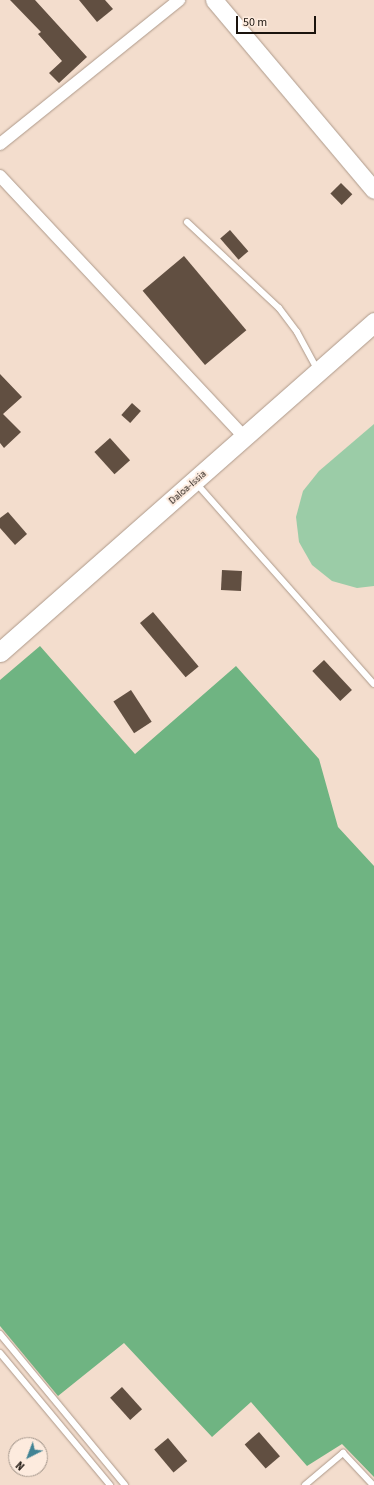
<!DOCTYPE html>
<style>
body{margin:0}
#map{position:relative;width:374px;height:1485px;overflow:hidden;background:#f3ddcd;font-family:"Source Sans 3",sans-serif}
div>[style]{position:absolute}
.green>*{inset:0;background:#9bcca7}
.forest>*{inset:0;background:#6fb482}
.building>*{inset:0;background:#614f41;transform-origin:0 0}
.roads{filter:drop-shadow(0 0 1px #ad998a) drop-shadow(0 0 1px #ad998a)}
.lane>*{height:6px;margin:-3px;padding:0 3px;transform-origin:3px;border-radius:3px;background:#fff}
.street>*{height:12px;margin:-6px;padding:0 6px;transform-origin:6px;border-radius:6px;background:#fff}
.secondary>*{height:17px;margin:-8.5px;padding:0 8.5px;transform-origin:8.5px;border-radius:8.5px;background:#fff}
.primary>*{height:19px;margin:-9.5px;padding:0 9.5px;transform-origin:9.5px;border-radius:9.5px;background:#fff}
span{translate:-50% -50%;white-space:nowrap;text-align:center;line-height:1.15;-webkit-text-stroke:4px #fdebde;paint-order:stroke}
.street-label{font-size:10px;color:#1a130d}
.north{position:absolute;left:8px;top:1437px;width:40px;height:40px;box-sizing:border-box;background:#fdebde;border:1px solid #a2958a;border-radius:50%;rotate:222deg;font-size:11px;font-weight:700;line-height:16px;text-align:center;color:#1a130d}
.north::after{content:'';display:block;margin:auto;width:14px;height:18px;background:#418394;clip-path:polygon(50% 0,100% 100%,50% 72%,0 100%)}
.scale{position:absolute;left:236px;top:16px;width:80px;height:18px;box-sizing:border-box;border:2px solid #1a130d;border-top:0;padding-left:5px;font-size:12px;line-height:14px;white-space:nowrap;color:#1a130d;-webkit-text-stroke:3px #fdebde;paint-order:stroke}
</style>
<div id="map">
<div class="green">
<i style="clip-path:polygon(374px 424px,374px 586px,357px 588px,332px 581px,312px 565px,299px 542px,296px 517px,303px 491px,319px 471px)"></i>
</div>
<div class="forest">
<i style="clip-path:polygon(40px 646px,135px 754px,236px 666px,319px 759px,338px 827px,374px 866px,374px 1477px,342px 1444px,307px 1466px,251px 1402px,212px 1437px,124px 1343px,58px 1396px,0 1326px,0 680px)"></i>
</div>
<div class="building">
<i style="clip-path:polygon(10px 0,35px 0,87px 57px,59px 83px,49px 73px,62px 61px,38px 34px,41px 32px)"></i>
<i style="clip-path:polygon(79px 0,105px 0,113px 9px,97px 22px)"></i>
<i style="left:341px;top:183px;width:16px;height:15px;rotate:45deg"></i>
<i style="left:230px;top:230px;width:28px;height:13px;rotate:49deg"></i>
<i style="left:184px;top:256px;width:97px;height:54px;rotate:50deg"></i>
<i style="clip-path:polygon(0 374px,22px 397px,3px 414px,21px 432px,4px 448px,0 443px)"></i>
<i style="left:132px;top:403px;width:12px;height:16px;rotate:42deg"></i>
<i style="left:110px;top:438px;width:30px;height:21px;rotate:48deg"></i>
<i style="clip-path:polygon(8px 512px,27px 534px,15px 545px,0 528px,0 518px)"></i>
<i style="left:222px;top:570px;width:20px;height:20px;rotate:3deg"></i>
<i style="left:153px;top:612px;width:71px;height:17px;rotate:50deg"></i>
<i style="left:324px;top:660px;width:41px;height:16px;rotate:47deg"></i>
<i style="left:131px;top:690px;width:38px;height:21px;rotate:57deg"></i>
<i style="left:122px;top:1387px;width:30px;height:16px;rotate:48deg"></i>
<i style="left:259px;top:1432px;width:32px;height:19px;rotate:49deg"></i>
<i style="left:168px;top:1438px;width:30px;height:18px;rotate:50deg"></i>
</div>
<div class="roads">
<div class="lane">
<i style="left:187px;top:222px;width:126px;rotate:43.1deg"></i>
<i style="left:279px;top:308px;width:30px;rotate:53deg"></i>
<i style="left:297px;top:332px;width:42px;rotate:61.6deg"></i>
<i style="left:196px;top:483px;width:268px;rotate:48.5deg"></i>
<i style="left:0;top:1334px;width:196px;rotate:50.4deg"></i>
<i style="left:0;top:1353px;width:172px;rotate:50.2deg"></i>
<i style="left:305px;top:1485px;width:50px;rotate:-40.1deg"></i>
<i style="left:343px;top:1453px;width:44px;rotate:46.8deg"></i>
</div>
<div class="street">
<i style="left:0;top:144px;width:230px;rotate:-38.8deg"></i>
<i style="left:0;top:176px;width:359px;rotate:46.9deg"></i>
</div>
<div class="secondary">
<i style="left:214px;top:0;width:248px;rotate:49.9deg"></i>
</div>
<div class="primary">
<i style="left:0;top:652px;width:499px;rotate:-41.4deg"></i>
</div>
</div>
<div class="street-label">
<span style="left:188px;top:488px;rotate:-41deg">Daloa-Issia</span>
</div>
<div class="north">N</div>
<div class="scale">50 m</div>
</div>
